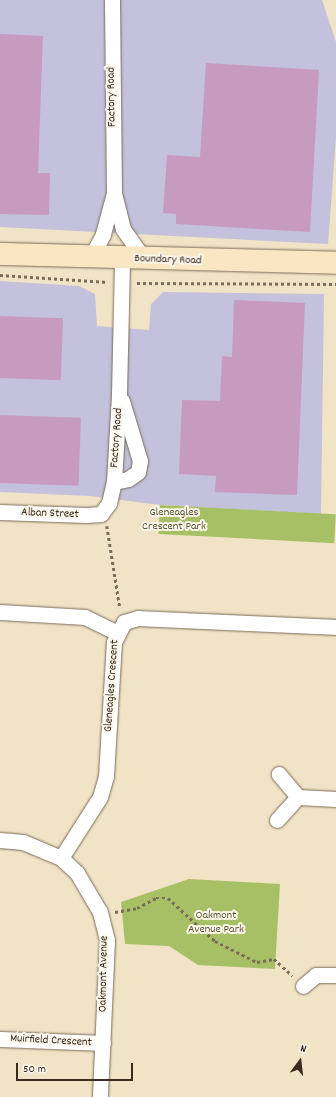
<!DOCTYPE html>
<style>
body{margin:0}
#map{position:relative;width:336px;height:1097px;overflow:hidden;background:#f1e3c6;font-family:Dekko,sans-serif}
div>[style]{position:absolute}
.industrial>*{inset:0;background:#c3c1db}
.green>*{inset:0;background:#a8c065;transform-origin:0 0}
.building>*{inset:0;background:#c79bbf;transform-origin:0 0}
.path>*{height:2.5px;margin-top:-1.25px;transform-origin:0;background:repeating-linear-gradient(90deg,#7b6b59 0 3px,transparent 0 6px)}
.roads{filter:drop-shadow(0 0 1px #7b6b59) drop-shadow(0 0 1px #7b6b59)}
.minor>*{height:15px;margin:-7.5px;padding:0 7.5px;transform-origin:7.5px;border-radius:7.5px;background:#fff}
.secondary>*{height:22px;margin:-11px;padding:0 11px;transform-origin:11px;border-radius:11px;background:#f9e7c3}
span{translate:-50% -50%;white-space:nowrap;text-align:center;line-height:1.15;-webkit-text-stroke:4px #fbf7ec;paint-order:stroke}
.street-label{font-size:12px;color:#3b2a1e}
.park-label{font-size:12px;color:#5c5733}
.north{position:absolute;left:280px;top:1041px;width:40px;height:40px;-webkit-text-stroke:3px #fbf7ec;paint-order:stroke;rotate:15deg;font-size:11px;font-weight:700;line-height:16px;text-align:center;color:#3b2a1e}
.north::after{content:'';display:block;margin:auto;width:14px;height:18px;background:#3b2a1e;clip-path:polygon(50% 0,100% 100%,50% 72%,0 100%)}
.scale{position:absolute;left:16px;top:1063px;width:117px;height:18px;box-sizing:border-box;border:2px solid #3b2a1e;border-top:0;padding-left:5px;font-size:12px;line-height:14px;white-space:nowrap;color:#3b2a1e;-webkit-text-stroke:3px #fbf7ec;paint-order:stroke}
</style>
<div id="map">
<div class="industrial">
<i style="clip-path:polygon(0 0,322px 0,336px 42px,336px 137px,328px 244px,0 227px)"></i>
<i style="clip-path:polygon(0 281px,79px 286px,95px 294px,97px 326px,149px 330px,151px 304px,163px 292px,324px 294px,321px 514px,160px 505px,90px 496px,0 492px)"></i>
</div>
<div class="green">
<i style="left:160px;top:505px;width:176px;height:29px;rotate:3deg"></i>
<i style="clip-path:polygon(189px 879px,280px 884px,275px 969px,198px 965px,169px 946px,125px 944px,121px 902px)"></i>
</div>
<div class="building">
<i style="clip-path:polygon(0 34px,43px 36px,38px 173px,50px 173px,49px 215px,0 214px)"></i>
<i style="clip-path:polygon(206px 63px,319px 70px,310px 232px,176px 224px,176px 214px,163px 213px,167px 155px,200px 157px)"></i>
<i style="clip-path:polygon(234px 300px,305px 303px,297px 495px,215px 492px,216px 476px,179px 474px,182px 400px,220px 401px,222px 356px,232px 357px)"></i>
<i style="left:0;top:316px;width:63px;height:62px;rotate:2deg"></i>
<i style="left:0;top:415px;width:81px;height:68px;rotate:2deg"></i>
</div>
<div class="path">
<i style="left:0;top:275px;width:108px;rotate:3.7deg"></i>
<i style="left:137px;top:283px;width:199px;rotate:0.3deg"></i>
<i style="left:107px;top:526px;width:83px;rotate:81deg"></i>
<i style="left:115px;top:912px;width:22px;rotate:-10deg"></i>
<i style="left:137px;top:908px;width:21px;rotate:-28deg"></i>
<i style="left:156px;top:898px;width:12px"></i>
<i style="left:168px;top:898px;width:64px;rotate:42.5deg"></i>
<i style="left:215px;top:941px;width:47px;rotate:26.6deg"></i>
<i style="left:257px;top:962px;width:17px;rotate:-10deg"></i>
<i style="left:274px;top:959px;width:25px;rotate:42deg"></i>
</div>
<div class="roads">
<div class="minor">
<i style="left:114px;top:193px;width:37px;rotate:76deg"></i>
<i style="left:123px;top:229px;width:37px;rotate:55deg"></i>
<i style="left:91px;top:257px;width:26px;rotate:-62deg"></i>
<i style="left:103px;top:234px;width:42px;rotate:-75deg"></i>
<i style="left:114px;top:193px;width:193px;rotate:-90.6deg"></i>
<i style="left:114px;top:482px;width:14px;rotate:-12deg"></i>
<i style="left:128px;top:479px;width:12px;rotate:-35deg"></i>
<i style="left:138px;top:472px;width:11px;rotate:-80deg"></i>
<i style="left:140px;top:461px;width:63px;rotate:-106.7deg"></i>
<i style="left:0;top:512px;width:86px;rotate:2deg"></i>
<i style="left:86px;top:515px;width:15px;rotate:-4deg"></i>
<i style="left:101px;top:514px;width:14px;rotate:-54deg"></i>
<i style="left:109px;top:503px;width:22px;rotate:-77deg"></i>
<i style="left:114px;top:482px;width:88px;rotate:-86.7deg"></i>
<i style="left:119px;top:394px;width:136px;rotate:-88.7deg"></i>
<i style="left:0;top:612px;width:85px;rotate:3.4deg"></i>
<i style="left:85px;top:617px;width:34px;rotate:26deg"></i>
<i style="left:298px;top:797px;width:38px;rotate:3deg"></i>
<i style="left:277px;top:820px;width:31px;rotate:-48deg"></i>
<i style="left:298px;top:797px;width:30px;rotate:-130deg"></i>
<i style="left:0;top:840px;width:23px;rotate:5deg"></i>
<i style="left:23px;top:842px;width:41px;rotate:22.8deg"></i>
<i style="left:61px;top:858px;width:22px;rotate:43deg"></i>
<i style="left:77px;top:873px;width:45px;rotate:59.5deg"></i>
<i style="left:100px;top:912px;width:29px;rotate:76deg"></i>
<i style="left:107px;top:940px;width:157px;rotate:92.6deg"></i>
<i style="left:61px;top:858px;width:72px;rotate:-57.4deg"></i>
<i style="left:100px;top:797px;width:22px;rotate:-74deg"></i>
<i style="left:106px;top:776px;width:134px;rotate:-86.6deg"></i>
<i style="left:114px;top:642px;width:22px;rotate:-63deg"></i>
<i style="left:124px;top:622px;width:15px;rotate:-16deg"></i>
<i style="left:138px;top:618px;width:198px;rotate:2.6deg"></i>
<i style="left:303px;top:986px;width:17px;rotate:-40deg"></i>
<i style="left:316px;top:975px;width:20px"></i>
<i style="left:0;top:1039px;width:103px;rotate:2.2deg"></i>
</div>
<div class="secondary">
<i style="left:0;top:254px;width:336px;rotate:1.5deg"></i>
</div>
</div>
<div class="street-label">
<span style="left:112px;top:97px;rotate:-91deg">Factory Road</span>
<span style="left:168px;top:260px;rotate:2deg">Boundary Road</span>
<span style="left:117px;top:438px;rotate:-86deg">Factory Road</span>
<span style="left:50px;top:514px;rotate:2deg">Alban Street</span>
<span style="left:112px;top:686px;rotate:-86deg">Gleneagles Crescent</span>
<span style="left:104px;top:974px;rotate:-89deg">Oakmont Avenue</span>
<span style="left:51px;top:1041px;rotate:3deg">Muirfield Crescent</span>
</div>
<div class="park-label">
<span style="left:174px;top:520px">Gleneagles<br>Crescent Park</span>
<span style="left:216px;top:923px">Oakmont<br>Avenue Park</span>
</div>
<div class="north">N</div>
<div class="scale">50 m</div>
</div>
